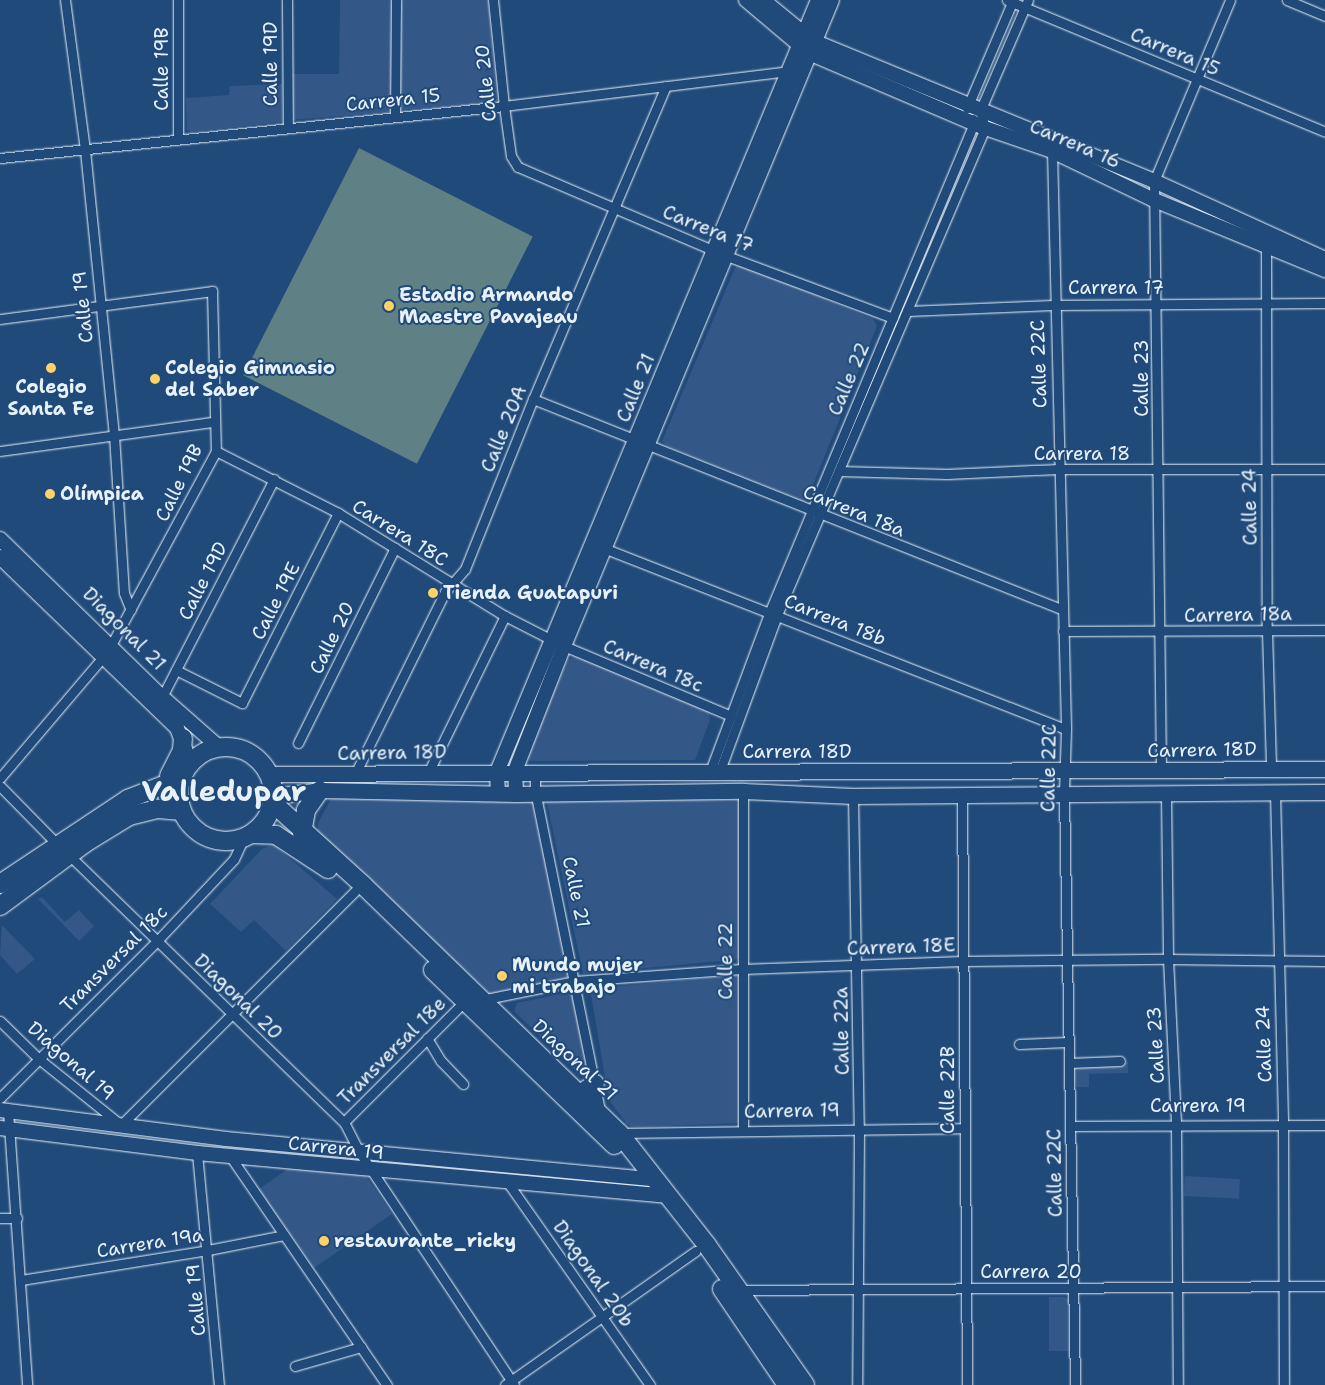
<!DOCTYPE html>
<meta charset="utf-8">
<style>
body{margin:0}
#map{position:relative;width:1325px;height:1385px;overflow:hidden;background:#1f4a7a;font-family:"Shantell Sans",sans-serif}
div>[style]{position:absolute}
.built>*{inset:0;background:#335787;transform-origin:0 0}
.green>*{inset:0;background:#5f8084;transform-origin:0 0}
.roads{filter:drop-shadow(0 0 1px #e8f1f8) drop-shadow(0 0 1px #e8f1f8)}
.street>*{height:9px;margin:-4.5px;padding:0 4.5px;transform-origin:4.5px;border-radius:4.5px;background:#1f4a7a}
.secondary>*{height:14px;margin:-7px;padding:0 7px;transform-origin:7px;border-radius:7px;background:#1f4a7a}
.primary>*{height:15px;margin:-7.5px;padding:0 7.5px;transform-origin:7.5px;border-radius:7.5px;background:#1f4a7a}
.highway>*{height:18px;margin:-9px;padding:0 9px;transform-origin:9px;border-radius:9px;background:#1f4a7a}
.highway>.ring{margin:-9px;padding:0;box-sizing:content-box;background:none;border:18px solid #1f4a7a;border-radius:50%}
.dots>*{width:14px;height:14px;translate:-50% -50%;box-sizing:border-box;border:2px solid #1f4a7a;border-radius:50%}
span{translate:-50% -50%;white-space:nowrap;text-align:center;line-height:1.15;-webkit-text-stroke:4px #1f4a7a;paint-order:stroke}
.street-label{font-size:19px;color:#e8f1f8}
.poi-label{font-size:19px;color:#e8f1f8;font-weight:700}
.left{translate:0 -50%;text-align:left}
.town-label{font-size:29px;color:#e8f1f8;font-weight:700}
</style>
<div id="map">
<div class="built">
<i style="clip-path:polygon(340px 0,393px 0,391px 112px,290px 120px,291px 74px,339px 74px)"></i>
<i style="clip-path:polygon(400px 0,488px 0,497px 103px,397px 110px)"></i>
<i style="clip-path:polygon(282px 84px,282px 122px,191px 132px,187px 130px,186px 98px,229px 95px,230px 86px)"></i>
<i style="clip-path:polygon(740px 264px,873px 319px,877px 326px,807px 500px,803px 501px,667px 446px,662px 441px,735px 268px)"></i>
<i style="clip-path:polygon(575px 656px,709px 711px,710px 720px,695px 760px,530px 761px,527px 757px,528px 747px,568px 660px)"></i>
<i style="clip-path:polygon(332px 797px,532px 800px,569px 970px,567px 978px,496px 997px,491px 995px,318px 833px,318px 823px)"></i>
<i style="clip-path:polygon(633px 798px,741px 800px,741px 959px,583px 974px,547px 803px,549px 800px)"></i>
<i style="clip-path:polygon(273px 844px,337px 899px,286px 951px,254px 920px,241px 932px,210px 904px,262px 849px)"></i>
<i style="clip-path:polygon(42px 897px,65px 922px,79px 910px,94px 926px,79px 941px,38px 899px)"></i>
<i style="clip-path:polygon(2px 925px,35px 959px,17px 974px,0 955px)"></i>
<i style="clip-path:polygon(733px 975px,740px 976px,741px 1123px,632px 1127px,626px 1123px,609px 1100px,590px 989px)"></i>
<i style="clip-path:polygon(574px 991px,590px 1070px,585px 1075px,579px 1074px,514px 1011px,517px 1003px)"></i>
<i style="clip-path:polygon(1128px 1062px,1128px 1073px,1089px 1074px,1089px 1087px,1076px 1087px,1072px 1064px)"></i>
<i style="clip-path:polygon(292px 1166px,364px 1173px,392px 1214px,314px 1268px,259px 1189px)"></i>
<i style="left:1185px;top:1176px;width:55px;height:20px;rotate:3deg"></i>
<i style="clip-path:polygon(1049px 1297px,1065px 1297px,1069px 1300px,1069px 1351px,1049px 1351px)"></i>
</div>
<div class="green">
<i style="left:359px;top:148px;width:195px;height:255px;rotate:27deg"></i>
</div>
<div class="roads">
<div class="street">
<i style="left:65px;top:0;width:151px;rotate:82.4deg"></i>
<i style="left:85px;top:150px;width:286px;rotate:84.2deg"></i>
<i style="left:114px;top:435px;width:158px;rotate:86.4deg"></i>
<i style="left:124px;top:593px;width:18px;rotate:68deg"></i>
<i style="left:287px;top:0;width:128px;rotate:89.6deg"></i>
<i style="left:493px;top:0;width:107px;rotate:84.1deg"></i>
<i style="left:504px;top:106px;width:50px;rotate:82deg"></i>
<i style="left:511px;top:156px;width:13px;rotate:58deg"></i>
<i style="left:518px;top:167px;width:227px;rotate:23.1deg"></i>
<i style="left:727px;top:256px;width:177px;rotate:20.5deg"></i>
<i style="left:1007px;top:0;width:344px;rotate:22.5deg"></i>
<i style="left:1287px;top:0;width:41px;rotate:22.8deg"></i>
<i style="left:967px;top:108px;width:117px;rotate:-66.9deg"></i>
<i style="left:395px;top:115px;width:115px;rotate:-89.5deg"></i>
<i style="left:178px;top:139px;width:139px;rotate:-90deg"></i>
<i style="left:1052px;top:151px;width:578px;rotate:88.61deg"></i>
<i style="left:1066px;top:729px;width:65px;rotate:91.8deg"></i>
<i style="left:1064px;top:794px;width:591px;rotate:88.93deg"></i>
<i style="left:0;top:158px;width:507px;rotate:-5.89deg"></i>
<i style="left:504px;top:106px;width:286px;rotate:-7deg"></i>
<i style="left:1266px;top:245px;width:386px;rotate:89.9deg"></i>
<i style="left:1267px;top:631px;width:138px;rotate:88.3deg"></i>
<i style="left:907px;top:311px;width:146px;rotate:-2.4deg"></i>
<i style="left:1053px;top:305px;width:272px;rotate:-0.4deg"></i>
<i style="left:0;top:319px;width:214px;rotate:-7.5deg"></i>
<i style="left:212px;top:291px;width:160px;rotate:88.6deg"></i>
<i style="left:216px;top:451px;width:221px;rotate:118.4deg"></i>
<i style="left:533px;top:399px;width:568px;rotate:21.69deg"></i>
<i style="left:0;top:451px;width:215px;rotate:-7.8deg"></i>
<i style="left:216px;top:451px;width:137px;rotate:26.9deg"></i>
<i style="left:338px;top:513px;width:196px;rotate:31.7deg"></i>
<i style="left:505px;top:616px;width:66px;rotate:27deg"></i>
<i style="left:564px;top:646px;width:181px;rotate:22.7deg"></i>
<i style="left:839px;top:471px;width:108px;rotate:1.6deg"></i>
<i style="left:947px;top:474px;width:112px;rotate:-2.6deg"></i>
<i style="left:1059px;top:469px;width:266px"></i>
<i style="left:601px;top:547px;width:499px;rotate:21.4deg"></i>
<i style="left:1063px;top:631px;width:262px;rotate:-0.2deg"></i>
<i style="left:176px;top:670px;width:74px;rotate:26.6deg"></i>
<i style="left:242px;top:703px;width:213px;rotate:-63.2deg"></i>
<i style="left:162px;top:697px;width:245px;rotate:-62.8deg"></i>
<i style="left:298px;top:743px;width:218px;rotate:-63.6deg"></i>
<i style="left:535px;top:771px;width:20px;rotate:90deg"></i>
<i style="left:535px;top:791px;width:327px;rotate:78.5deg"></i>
<i style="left:1161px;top:771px;width:590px;rotate:-90.68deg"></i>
<i style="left:1154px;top:181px;width:196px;rotate:-67.2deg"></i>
<i style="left:428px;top:773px;width:175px;rotate:-63.9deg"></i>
<i style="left:719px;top:773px;width:168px;rotate:-69.8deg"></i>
<i style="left:777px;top:615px;width:530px;rotate:-66.87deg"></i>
<i style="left:985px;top:128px;width:18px;rotate:-106deg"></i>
<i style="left:980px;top:111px;width:121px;rotate:-66.6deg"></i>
<i style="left:355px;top:774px;width:203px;rotate:-63.7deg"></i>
<i style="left:445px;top:592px;width:30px;rotate:-49deg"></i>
<i style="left:465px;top:569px;width:183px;rotate:-68.2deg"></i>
<i style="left:533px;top:399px;width:340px;rotate:-67deg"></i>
<i style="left:709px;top:774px;width:174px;rotate:-69.5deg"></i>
<i style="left:770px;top:611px;width:529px;rotate:-67.31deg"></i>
<i style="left:974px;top:123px;width:4px;rotate:-104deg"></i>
<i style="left:0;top:778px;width:160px;rotate:-49.6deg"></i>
<i style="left:0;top:786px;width:81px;rotate:45.5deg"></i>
<i style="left:743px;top:791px;width:339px;rotate:90deg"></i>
<i style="left:1275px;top:792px;width:333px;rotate:88.6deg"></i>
<i style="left:1283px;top:1125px;width:260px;rotate:89.8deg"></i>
<i style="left:1166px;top:794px;width:165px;rotate:89.3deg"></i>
<i style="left:1168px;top:959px;width:166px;rotate:87.2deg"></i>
<i style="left:1176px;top:1125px;width:260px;rotate:89.6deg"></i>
<i style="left:962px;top:795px;width:590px;rotate:89.51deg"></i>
<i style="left:853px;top:796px;width:333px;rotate:89deg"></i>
<i style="left:859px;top:1129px;width:256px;rotate:90.4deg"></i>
<i style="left:69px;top:855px;width:383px;rotate:44.2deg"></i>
<i style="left:344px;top:1122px;width:35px;rotate:63deg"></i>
<i style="left:360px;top:1153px;width:278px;rotate:56.4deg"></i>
<i style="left:481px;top:1000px;width:96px;rotate:-11.4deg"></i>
<i style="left:575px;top:981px;width:167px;rotate:-4.1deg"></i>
<i style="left:742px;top:969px;width:221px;rotate:-2.1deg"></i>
<i style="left:963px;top:961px;width:205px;rotate:-0.6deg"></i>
<i style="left:1168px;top:959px;width:157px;rotate:0.7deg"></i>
<i style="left:0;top:1021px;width:54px;rotate:44.3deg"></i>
<i style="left:39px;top:1059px;width:105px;rotate:38.8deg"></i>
<i style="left:121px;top:1125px;width:331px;rotate:-45deg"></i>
<i style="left:427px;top:1038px;width:27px;rotate:59deg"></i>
<i style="left:441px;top:1061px;width:32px;rotate:46deg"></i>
<i style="left:1019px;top:1044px;width:49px;rotate:-2.3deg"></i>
<i style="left:1069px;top:1063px;width:51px;rotate:-2.2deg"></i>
<i style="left:0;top:1098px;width:222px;rotate:-45deg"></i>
<i style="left:157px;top:941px;width:112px;rotate:-46.8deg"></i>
<i style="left:234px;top:859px;width:23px;rotate:-65deg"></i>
<i style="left:8px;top:1111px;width:275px;rotate:86deg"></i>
<i style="left:344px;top:1122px;width:170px;rotate:-45deg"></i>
<i style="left:464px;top:1002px;width:4px;rotate:-14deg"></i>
<i style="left:1070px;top:1126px;width:255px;rotate:-0.2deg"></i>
<i style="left:619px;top:1133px;width:345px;rotate:-0.8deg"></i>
<i style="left:197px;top:1153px;width:233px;rotate:84.6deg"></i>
<i style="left:230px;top:1156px;width:278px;rotate:55.6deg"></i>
<i style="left:508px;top:1183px;width:247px;rotate:54.9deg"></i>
<i style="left:0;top:1218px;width:17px"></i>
<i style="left:21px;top:1280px;width:189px;rotate:-9.1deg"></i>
<i style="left:208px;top:1250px;width:77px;rotate:-11.2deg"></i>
<i style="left:737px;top:1290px;width:588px;rotate:-0.39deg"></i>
<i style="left:295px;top:1366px;width:69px;rotate:-16.1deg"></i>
<i style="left:505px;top:1385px;width:233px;rotate:-35.1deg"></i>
</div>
<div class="secondary">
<i style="left:746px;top:0;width:82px;rotate:40.1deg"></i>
<i style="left:809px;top:53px;width:191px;rotate:23.1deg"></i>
<i style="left:985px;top:128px;width:71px;rotate:18.9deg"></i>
<i style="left:1052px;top:151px;width:113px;rotate:25.7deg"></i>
<i style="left:1154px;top:200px;width:185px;rotate:22.3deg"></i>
<i style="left:763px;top:0;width:65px;rotate:39.4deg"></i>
<i style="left:813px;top:41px;width:369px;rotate:22.3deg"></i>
<i style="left:1154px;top:181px;width:188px;rotate:24.5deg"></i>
<i style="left:0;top:539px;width:226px;rotate:44.3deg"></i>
<i style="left:162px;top:697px;width:76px;rotate:41.3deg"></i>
<i style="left:0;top:557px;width:246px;rotate:44deg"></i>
<i style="left:177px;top:728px;width:28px;rotate:69deg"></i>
<i style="left:187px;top:754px;width:14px;rotate:90deg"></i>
<i style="left:498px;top:793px;width:21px;rotate:-93deg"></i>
<i style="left:497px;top:772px;width:836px;rotate:-67.42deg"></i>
<i style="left:516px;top:794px;width:23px;rotate:-92deg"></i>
<i style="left:515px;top:771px;width:134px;rotate:-68.6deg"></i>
<i style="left:564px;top:646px;width:699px;rotate:-67.47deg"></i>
<i style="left:0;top:1110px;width:228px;rotate:7.3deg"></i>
<i style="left:226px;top:1139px;width:432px;rotate:5.4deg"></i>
<i style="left:0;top:1128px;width:199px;rotate:7.2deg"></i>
<i style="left:197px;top:1153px;width:474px;rotate:5.2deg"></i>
</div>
<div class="primary">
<i style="left:270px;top:774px;width:1055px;rotate:-0.27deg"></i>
<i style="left:274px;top:796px;width:46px;rotate:-7.4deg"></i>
<i style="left:320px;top:790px;width:196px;rotate:1.2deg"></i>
<i style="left:516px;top:794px;width:227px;rotate:-0.8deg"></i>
<i style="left:743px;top:791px;width:110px;rotate:2.6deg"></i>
<i style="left:853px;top:796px;width:472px;rotate:-0.5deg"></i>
</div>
<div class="highway">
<i class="ring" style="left:179px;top:747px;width:76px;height:76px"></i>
<i style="left:169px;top:776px;width:28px;rotate:-63deg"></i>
<i style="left:182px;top:751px;width:13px;rotate:-86deg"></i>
<i style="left:273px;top:803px;width:122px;rotate:42.3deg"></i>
<i style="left:363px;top:885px;width:356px;rotate:44.1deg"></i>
<i style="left:619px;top:1133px;width:141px;rotate:51.9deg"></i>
<i style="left:706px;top:1244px;width:172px;rotate:54.9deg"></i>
<i style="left:302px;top:833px;width:23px;rotate:-80deg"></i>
<i style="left:306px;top:810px;width:24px;rotate:-55deg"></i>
<i style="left:251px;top:834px;width:25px;rotate:2deg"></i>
<i style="left:276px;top:835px;width:62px;rotate:33.2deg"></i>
<i style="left:0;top:884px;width:154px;rotate:-33.6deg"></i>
<i style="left:128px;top:799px;width:58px;rotate:-21.3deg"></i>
<i style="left:0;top:906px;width:106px;rotate:-36.5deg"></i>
<i style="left:85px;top:843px;width:52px;rotate:-31.5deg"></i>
<i style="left:129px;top:816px;width:30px;rotate:-14deg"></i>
<i style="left:158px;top:809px;width:24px;rotate:5deg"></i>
<i style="left:433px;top:970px;width:252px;rotate:44deg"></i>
<i style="left:580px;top:1094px;width:18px;rotate:-34deg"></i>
<i style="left:722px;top:1289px;width:116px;rotate:55.9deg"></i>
</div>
</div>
<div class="dots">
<i style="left:389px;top:306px;background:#ffd166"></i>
<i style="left:51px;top:368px;background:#ffd166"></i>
<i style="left:155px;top:379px;background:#ffd166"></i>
<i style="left:50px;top:494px;background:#ffd166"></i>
<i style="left:433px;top:593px;background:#ffd166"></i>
<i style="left:502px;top:976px;background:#ffd166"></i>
<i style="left:324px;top:1241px;background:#ffd166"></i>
</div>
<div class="street-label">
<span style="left:1175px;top:52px;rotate:23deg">Carrera 15</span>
<span style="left:271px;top:64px;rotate:-90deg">Calle 19D</span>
<span style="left:162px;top:69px;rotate:-90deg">Calle 19B</span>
<span style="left:486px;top:83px;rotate:-96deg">Calle 20</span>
<span style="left:393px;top:100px;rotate:-6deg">Carrera 15</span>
<span style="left:1075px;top:144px;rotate:23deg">Carrera 16</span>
<span style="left:708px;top:229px;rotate:22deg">Carrera 17</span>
<span style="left:1116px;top:288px">Carrera 17</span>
<span style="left:83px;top:307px;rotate:-96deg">Calle 19</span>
<span style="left:1039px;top:364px;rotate:-92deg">Calle 22C</span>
<span style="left:1142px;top:378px;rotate:-90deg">Calle 23</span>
<span style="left:849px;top:379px;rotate:-67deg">Calle 22</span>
<span style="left:636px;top:388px;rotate:-68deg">Calle 21</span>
<span style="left:504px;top:429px;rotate:-68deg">Calle 20A</span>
<span style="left:1082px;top:454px">Carrera 18</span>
<span style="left:179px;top:483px;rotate:-64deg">Calle 19B</span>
<span style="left:1250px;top:507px;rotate:-91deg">Calle 24</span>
<span style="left:854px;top:511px;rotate:22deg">Carrera 18a</span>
<span style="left:400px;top:533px;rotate:32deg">Carrera 18C</span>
<span style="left:203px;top:581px;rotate:-63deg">Calle 19D</span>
<span style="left:276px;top:601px;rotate:-63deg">Calle 19E</span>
<span style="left:1238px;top:615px;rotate:-1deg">Carrera 18a</span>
<span style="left:835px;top:620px;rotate:22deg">Carrera 18b</span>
<span style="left:124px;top:629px;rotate:45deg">Diagonal 21</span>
<span style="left:332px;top:638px;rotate:-64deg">Calle 20</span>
<span style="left:653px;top:666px;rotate:23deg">Carrera 18c</span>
<span style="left:1202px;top:750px;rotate:-1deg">Carrera 18D</span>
<span style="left:797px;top:752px">Carrera 18D</span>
<span style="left:392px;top:753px;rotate:-1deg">Carrera 18D</span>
<span style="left:1049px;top:768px;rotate:-89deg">Calle 22C</span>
<span style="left:576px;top:892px;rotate:78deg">Calle 21</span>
<span style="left:901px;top:947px;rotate:-2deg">Carrera 18E</span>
<span style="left:114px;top:959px;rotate:-45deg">Transversal 18c</span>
<span style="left:726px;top:961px;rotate:-90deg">Calle 22</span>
<span style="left:238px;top:997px;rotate:44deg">Diagonal 20</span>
<span style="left:842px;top:1031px;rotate:-91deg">Calle 22a</span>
<span style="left:1264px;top:1044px;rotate:-92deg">Calle 24</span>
<span style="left:1156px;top:1045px;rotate:-93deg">Calle 23</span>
<span style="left:392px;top:1051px;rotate:-45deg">Transversal 18e</span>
<span style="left:575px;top:1060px;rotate:43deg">Diagonal 21</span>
<span style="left:71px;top:1061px;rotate:41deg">Diagonal 19</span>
<span style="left:948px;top:1090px;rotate:-90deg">Calle 22B</span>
<span style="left:1198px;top:1106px">Carrera 19</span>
<span style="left:792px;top:1111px;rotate:-1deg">Carrera 19</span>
<span style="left:336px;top:1148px;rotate:6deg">Carrera 19</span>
<span style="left:1055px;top:1173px;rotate:-91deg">Calle 22C</span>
<span style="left:150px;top:1243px;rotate:-9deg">Carrera 19a</span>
<span style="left:1031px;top:1272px">Carrera 20</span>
<span style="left:593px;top:1274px;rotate:55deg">Diagonal 20b</span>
<span style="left:196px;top:1300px;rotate:-95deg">Calle 19</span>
</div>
<div class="poi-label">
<span class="left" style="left:399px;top:306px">Estadio Armando<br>Maestre Pavajeau</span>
<span class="left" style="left:165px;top:379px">Colegio Gimnasio<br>del Saber</span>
<span style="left:51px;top:398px">Colegio<br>Santa Fe</span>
<span class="left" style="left:60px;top:494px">Olímpica</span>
<span class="left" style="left:443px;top:593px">Tienda Guatapuri</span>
<span class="left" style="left:512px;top:976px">Mundo mujer<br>mi trabajo</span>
<span class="left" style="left:334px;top:1241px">restaurante_ricky</span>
</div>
<div class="town-label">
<span style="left:224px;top:791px">Valledupar</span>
</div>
</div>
